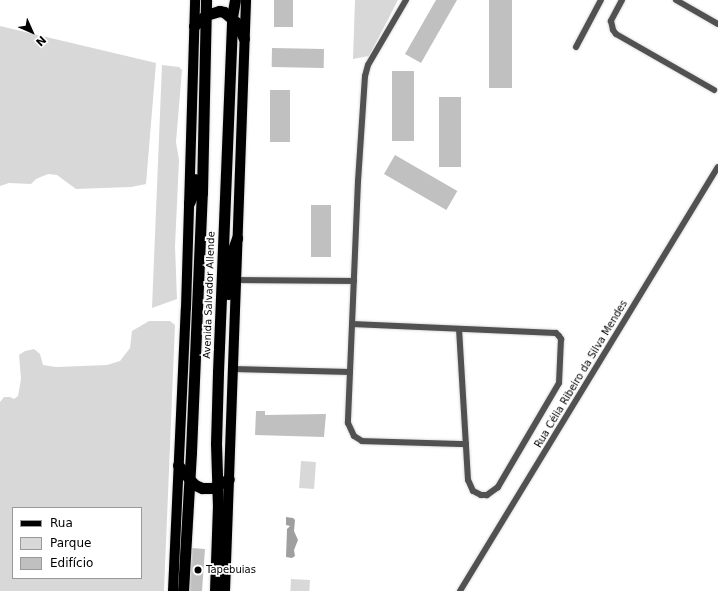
<!DOCTYPE html>
<meta charset="utf-8">
<style>
body{margin:0}
#map{position:relative;width:718px;height:591px;overflow:hidden;background:#fff;font-family:"DejaVu Sans",sans-serif}
div>[style]{position:absolute}
.green>*{inset:0;background:#d8d8d8;transform-origin:0 0}
.water>*{inset:0;background:#9f9f9f}
.building>*{inset:0;background:#c0c0c0;transform-origin:0 0}
.roads{filter:drop-shadow(0 0 1px #dbdbdb) drop-shadow(0 0 1px #dbdbdb)}
.minor>*{height:6px;margin:-3px;padding:0 3px;transform-origin:3px;border-radius:3px;background:#515151}
.primary>*{height:10px;margin:-5px;padding:0 5px;transform-origin:5px;border-radius:5px;background:#000}
.trunk>*{height:11px;margin:-5.5px;padding:0 5.5px;transform-origin:5.5px;border-radius:5.5px;background:#000}
.dots>*{width:11px;height:11px;translate:-50% -50%;box-sizing:border-box;border:2px solid #fff;border-radius:50%}
span{translate:-50% -50%;white-space:nowrap;text-align:center;line-height:1.15;-webkit-text-stroke:3.5px #fff;paint-order:stroke}
.street-label{font-size:10px;color:#000}
.poi-label{font-size:10px;color:#000}
.left{translate:0 -50%;text-align:left}
.legend{position:absolute;left:12px;top:507px;width:130px;height:72px;box-sizing:border-box;background:#fff;border:1px solid #999;margin:0;padding:5px 7px;list-style:none;font-size:12px;color:#000}
.legend li{display:flex;align-items:center;gap:8px;height:20px}
.legend b{width:20px;border:1px solid #999}
.north{position:absolute;left:12px;top:12px;width:40px;height:40px;-webkit-text-stroke:3px #fff;paint-order:stroke;rotate:135deg;font-size:11px;font-weight:700;line-height:16px;text-align:center;color:#000}
.north::after{content:'';display:block;margin:auto;width:14px;height:18px;background:#000;clip-path:polygon(50% 0,100% 100%,50% 72%,0 100%)}
</style>
<div id="map">
<div class="green">
<i style="clip-path:polygon(355px 0,398px 0,369px 56px,353px 59px)"></i>
<i style="clip-path:polygon(0 26px,156px 63px,146px 184px,131px 187px,76px 189px,57px 175px,48px 174px,36px 179px,31px 184px,9px 183px,0 186px)"></i>
<i style="clip-path:polygon(162px 65px,179px 67px,182px 70px,176px 142px,179px 160px,175px 246px,177px 299px,152px 308px)"></i>
<i style="clip-path:polygon(evenodd,149px 321px,170px 321px,175px 325px,164px 591px,0 591px,0 402px,4px 397px,10px 397px,14px 399px,18px 396px,21px 379px,19px 355px,25px 351px,34px 349px,40px 354px,43px 365px,56px 367px,107px 365px,120px 361px,130px 348px,132px 331px,149px 321px,13px 508px,141px 508px,141px 578px,13px 578px,13px 508px)"></i>
<i style="left:301px;top:461px;width:15px;height:27px;rotate:4deg"></i>
<i style="left:291px;top:579px;width:19px;height:12px;rotate:3deg"></i>
</div>
<div class="water">
<i style="clip-path:polygon(286px 517px,293px 518px,295px 520px,294px 531px,298px 540px,294px 550px,295px 556px,292px 558px,286px 557px,287px 529px,290px 526px,286px 525px)"></i>
</div>
<div class="building">
<i style="left:274px;top:0;width:19px;height:27px"></i>
<i style="clip-path:polygon(436px 0,457px 0,421px 63px,405px 54px)"></i>
<i style="left:489px;top:0;width:23px;height:88px"></i>
<i style="left:272px;top:48px;width:52px;height:19px;rotate:1deg"></i>
<i style="left:392px;top:71px;width:22px;height:70px"></i>
<i style="left:270px;top:90px;width:20px;height:52px"></i>
<i style="left:439px;top:97px;width:22px;height:70px"></i>
<i style="left:395px;top:155px;width:72px;height:22px;rotate:30deg"></i>
<i style="left:311px;top:205px;width:20px;height:52px"></i>
<i style="clip-path:polygon(256px 411px,265px 411px,265px 415px,326px 414px,324px 437px,255px 435px)"></i>
<i style="left:192px;top:548px;width:13px;height:43px;rotate:4deg"></i>
</div>
<div class="roads">
<div class="minor">
<i style="left:406px;top:0;width:75px;rotate:120.3deg"></i>
<i style="left:368px;top:65px;width:11px;rotate:105deg"></i>
<i style="left:365px;top:76px;width:105px;rotate:93.8deg"></i>
<i style="left:358px;top:181px;width:242px;rotate:92.4deg"></i>
<i style="left:348px;top:423px;width:14px;rotate:65deg"></i>
<i style="left:354px;top:436px;width:9px;rotate:32deg"></i>
<i style="left:362px;top:441px;width:104px;rotate:1.7deg"></i>
<i style="left:622px;top:0;width:24px;rotate:118deg"></i>
<i style="left:611px;top:21px;width:9px;rotate:77deg"></i>
<i style="left:613px;top:30px;width:5px;rotate:53deg"></i>
<i style="left:616px;top:34px;width:113px;rotate:29.7deg"></i>
<i style="left:676px;top:0;width:48px;rotate:29.7deg"></i>
<i style="left:576px;top:47px;width:53px;rotate:-62deg"></i>
<i style="left:235px;top:280px;width:119px;rotate:0.5deg"></i>
<i style="left:352px;top:324px;width:204px;rotate:2.5deg"></i>
<i style="left:556px;top:333px;width:4px;rotate:45deg"></i>
<i style="left:559px;top:336px;width:4px;rotate:56deg"></i>
<i style="left:561px;top:339px;width:44px;rotate:92.6deg"></i>
<i style="left:559px;top:383px;width:121px;rotate:120.4deg"></i>
<i style="left:498px;top:487px;width:14px;rotate:144deg"></i>
<i style="left:487px;top:495px;width:6px;rotate:180deg"></i>
<i style="left:481px;top:495px;width:9px;rotate:-153deg"></i>
<i style="left:473px;top:491px;width:12px;rotate:-114deg"></i>
<i style="left:468px;top:480px;width:151px;rotate:-93.4deg"></i>
<i style="left:233px;top:369px;width:117px;rotate:1.5deg"></i>
<i style="left:460px;top:591px;width:496px;rotate:-58.7deg"></i>
</div>
<div class="primary">
<i style="left:173px;top:591px;width:283px;rotate:-87.4deg"></i>
<i style="left:186px;top:308px;width:308px;rotate:-88.3deg"></i>
<i style="left:225px;top:591px;width:591px;rotate:-87.96deg"></i>
</div>
<div class="trunk">
<i style="left:194px;top:26px;width:16px;rotate:-43deg"></i>
<i style="left:206px;top:15px;width:14px;rotate:-17deg"></i>
<i style="left:219px;top:11px;width:5px;rotate:11deg"></i>
<i style="left:224px;top:12px;width:17px;rotate:40deg"></i>
<i style="left:237px;top:23px;width:17px;rotate:66deg"></i>
<i style="left:189px;top:203px;width:10px;rotate:-66deg"></i>
<i style="left:193px;top:194px;width:15px;rotate:-82deg"></i>
<i style="left:228px;top:294px;width:42px;rotate:-84.6deg"></i>
<i style="left:232px;top:252px;width:15px;rotate:-70deg"></i>
<i style="left:178px;top:465px;width:19px;rotate:51deg"></i>
<i style="left:190px;top:480px;width:7px;rotate:45deg"></i>
<i style="left:195px;top:485px;width:8px;rotate:23deg"></i>
<i style="left:202px;top:488px;width:10px"></i>
<i style="left:212px;top:488px;width:19px;rotate:-28deg"></i>
<i style="left:183px;top:591px;width:139px;rotate:-86.7deg"></i>
<i style="left:191px;top:452px;width:259px;rotate:-87.6deg"></i>
<i style="left:202px;top:193px;width:193px;rotate:-88.8deg"></i>
<i style="left:215px;top:591px;width:84px;rotate:-88deg"></i>
<i style="left:218px;top:507px;width:63px;rotate:-91.8deg"></i>
<i style="left:216px;top:444px;width:72px;rotate:-88.4deg"></i>
<i style="left:218px;top:372px;width:355px;rotate:-87.7deg"></i>
<i style="left:232px;top:17px;width:17px;rotate:-80deg"></i>
</div>
</div>
<div class="dots">
<i style="left:198px;top:570px;background:#000"></i>
</div>
<div class="street-label">
<span style="left:209px;top:295px;rotate:-88deg">Avenida Salvador Allende</span>
<span style="left:581px;top:374px;rotate:-59deg">Rua Célia Ribeiro da Silva Mendes</span>
</div>
<div class="poi-label">
<span class="left" style="left:206px;top:570px">Tapebuias</span>
</div>
<ul class="legend">
<li><b style="height:5px;background:#000"></b>Rua</li>
<li><b style="height:11px;background:#d8d8d8"></b>Parque</li>
<li><b style="height:11px;background:#c0c0c0"></b>Edifício</li>
</ul>
<div class="north">N</div>
</div>
